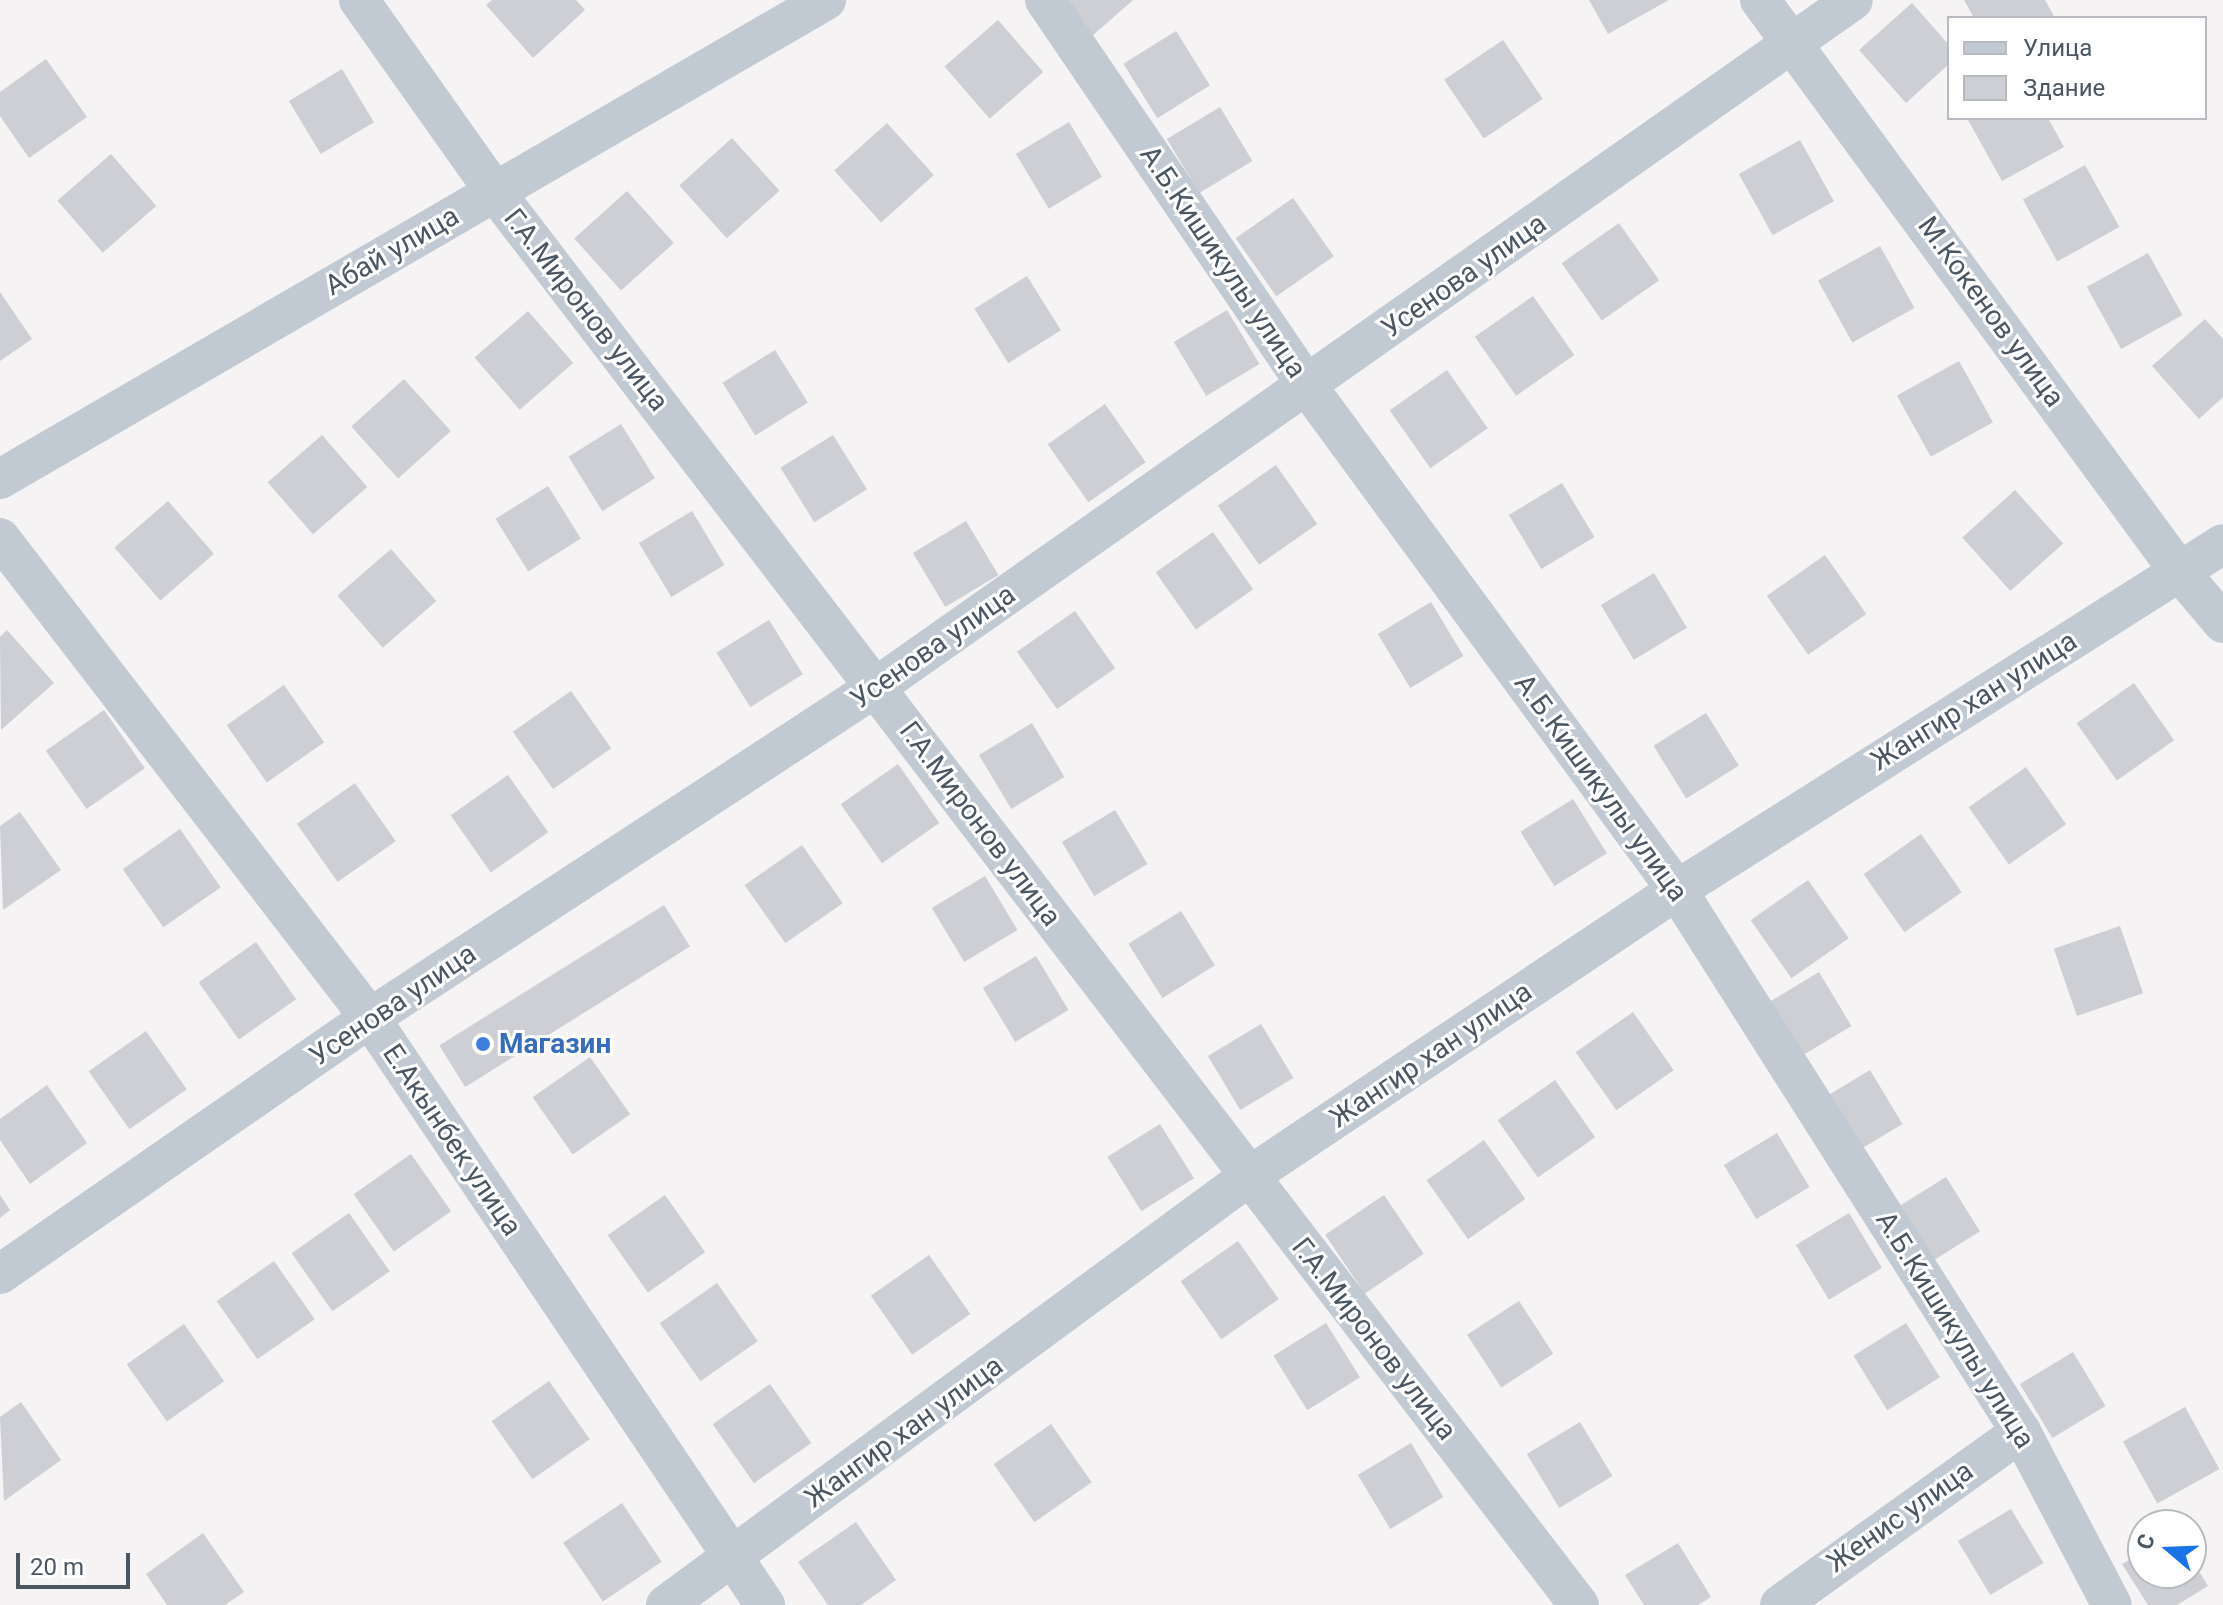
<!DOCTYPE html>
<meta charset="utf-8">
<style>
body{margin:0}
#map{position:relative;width:2223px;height:1605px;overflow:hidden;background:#f5f3f3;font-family:Roboto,sans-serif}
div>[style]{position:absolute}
.building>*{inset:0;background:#cdcfd5;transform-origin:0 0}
.minor>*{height:40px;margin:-20px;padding:0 20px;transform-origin:20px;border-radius:20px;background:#c1cad2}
.dots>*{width:22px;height:22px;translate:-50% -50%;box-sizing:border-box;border:4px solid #fff;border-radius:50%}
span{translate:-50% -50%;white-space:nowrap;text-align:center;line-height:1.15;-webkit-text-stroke:6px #fff;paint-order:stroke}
.street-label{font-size:28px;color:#4a5661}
.shop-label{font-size:28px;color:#366cbe;font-weight:700}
.left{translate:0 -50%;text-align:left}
.legend{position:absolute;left:1947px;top:16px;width:260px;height:104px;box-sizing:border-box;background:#fff;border:2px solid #b7bbc0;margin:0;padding:10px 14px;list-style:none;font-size:24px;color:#4a5661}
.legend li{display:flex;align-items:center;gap:16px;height:40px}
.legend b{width:40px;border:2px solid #b7bbc0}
.north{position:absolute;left:2127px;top:1509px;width:80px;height:80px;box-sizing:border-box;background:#fff;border:2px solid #b7bbc0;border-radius:50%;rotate:289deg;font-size:22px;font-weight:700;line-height:32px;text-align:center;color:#4a5661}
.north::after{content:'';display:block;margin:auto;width:28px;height:36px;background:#1a73e8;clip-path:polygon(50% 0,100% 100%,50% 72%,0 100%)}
.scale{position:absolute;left:16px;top:1553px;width:114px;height:36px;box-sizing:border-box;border:4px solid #4a5661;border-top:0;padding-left:10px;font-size:24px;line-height:28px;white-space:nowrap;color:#4a5661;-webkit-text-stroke:6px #fff;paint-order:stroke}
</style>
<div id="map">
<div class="building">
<i style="clip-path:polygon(492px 0,576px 0,585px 10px,533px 58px,486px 5px)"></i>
<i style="clip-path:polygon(1058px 0,1133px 0,1091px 37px)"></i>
<i style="clip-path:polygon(1589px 0,1669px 0,1608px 34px)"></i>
<i style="clip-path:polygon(1964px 0,2045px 0,2054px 16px,1974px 18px)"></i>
<i style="clip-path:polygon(1912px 3px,1949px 45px,1949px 64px,1906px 103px,1859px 50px)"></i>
<i style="left:998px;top:20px;width:69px;height:71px;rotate:49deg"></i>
<i style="left:1176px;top:31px;width:64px;height:62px;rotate:58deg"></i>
<i style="left:1503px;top:40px;width:71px;height:71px;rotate:56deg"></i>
<i style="clip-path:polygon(46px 59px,87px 117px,29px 158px,0 116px,0 92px)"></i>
<i style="left:342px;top:69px;width:62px;height:62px;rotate:59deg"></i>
<i style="left:1220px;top:107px;width:63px;height:62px;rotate:59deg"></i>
<i style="clip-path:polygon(2048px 118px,2064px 147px,2002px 181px,1968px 120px)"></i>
<i style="left:1069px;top:122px;width:64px;height:62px;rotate:59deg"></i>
<i style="left:887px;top:123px;width:70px;height:71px;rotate:48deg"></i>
<i style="left:732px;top:138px;width:71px;height:71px;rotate:48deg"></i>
<i style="left:1800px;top:140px;width:70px;height:70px;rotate:61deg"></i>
<i style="left:111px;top:154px;width:69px;height:71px;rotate:49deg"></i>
<i style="left:2085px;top:165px;width:71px;height:71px;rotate:61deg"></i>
<i style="left:627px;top:191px;width:70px;height:71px;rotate:48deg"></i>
<i style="left:1293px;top:198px;width:71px;height:70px;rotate:55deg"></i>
<i style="left:1619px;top:223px;width:70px;height:70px;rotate:55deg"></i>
<i style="left:1880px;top:246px;width:71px;height:71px;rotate:61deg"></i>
<i style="left:2148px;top:253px;width:71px;height:70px;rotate:61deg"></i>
<i style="left:1027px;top:276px;width:64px;height:62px;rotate:58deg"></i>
<i style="clip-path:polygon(0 292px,32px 339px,0 361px)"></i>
<i style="left:1533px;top:296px;width:72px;height:71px;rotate:55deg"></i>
<i style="left:1227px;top:310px;width:63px;height:62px;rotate:59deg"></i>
<i style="left:528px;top:311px;width:69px;height:71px;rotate:49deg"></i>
<i style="clip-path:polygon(2205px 319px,2223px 339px,2223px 397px,2199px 419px,2152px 366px)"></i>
<i style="left:775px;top:350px;width:62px;height:62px;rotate:58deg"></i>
<i style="left:1959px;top:361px;width:70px;height:71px;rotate:61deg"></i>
<i style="left:1447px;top:370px;width:71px;height:70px;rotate:55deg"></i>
<i style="left:404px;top:379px;width:70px;height:71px;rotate:48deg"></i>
<i style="left:1105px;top:404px;width:71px;height:70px;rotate:55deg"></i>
<i style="left:621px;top:424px;width:64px;height:62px;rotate:58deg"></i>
<i style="left:322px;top:435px;width:69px;height:72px;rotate:49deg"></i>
<i style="left:833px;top:435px;width:64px;height:62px;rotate:58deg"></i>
<i style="left:1276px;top:465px;width:72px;height:71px;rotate:55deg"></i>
<i style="left:1562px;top:483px;width:63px;height:62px;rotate:59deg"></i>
<i style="left:548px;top:486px;width:62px;height:62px;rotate:58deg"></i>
<i style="left:2015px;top:490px;width:72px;height:71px;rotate:48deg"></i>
<i style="left:168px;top:501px;width:70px;height:71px;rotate:49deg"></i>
<i style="left:692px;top:511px;width:63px;height:62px;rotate:59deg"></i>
<i style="left:966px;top:521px;width:63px;height:62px;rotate:59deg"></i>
<i style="left:1213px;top:532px;width:70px;height:70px;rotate:55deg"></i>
<i style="left:391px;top:549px;width:69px;height:71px;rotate:49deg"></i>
<i style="left:1825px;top:555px;width:72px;height:71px;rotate:55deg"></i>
<i style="left:1654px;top:573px;width:64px;height:62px;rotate:59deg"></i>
<i style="left:1431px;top:602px;width:63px;height:62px;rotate:59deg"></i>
<i style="left:1075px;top:611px;width:70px;height:71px;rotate:55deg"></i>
<i style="left:769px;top:620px;width:64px;height:62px;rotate:58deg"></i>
<i style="clip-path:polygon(7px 630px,54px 683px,1px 730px,0 637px)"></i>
<i style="left:2134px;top:683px;width:70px;height:70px;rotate:55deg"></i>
<i style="left:284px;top:685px;width:70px;height:70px;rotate:55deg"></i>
<i style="left:571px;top:691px;width:70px;height:71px;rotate:55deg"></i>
<i style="left:104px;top:710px;width:71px;height:71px;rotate:55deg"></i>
<i style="left:1706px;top:713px;width:62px;height:62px;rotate:58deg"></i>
<i style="left:1032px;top:723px;width:63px;height:62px;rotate:59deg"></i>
<i style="left:898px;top:764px;width:72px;height:70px;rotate:55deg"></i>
<i style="left:2026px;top:767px;width:70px;height:70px;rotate:55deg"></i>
<i style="left:508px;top:775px;width:70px;height:70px;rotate:55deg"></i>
<i style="left:355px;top:783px;width:71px;height:71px;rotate:55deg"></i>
<i style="left:1573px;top:799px;width:64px;height:62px;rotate:58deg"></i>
<i style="left:1115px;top:810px;width:63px;height:62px;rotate:59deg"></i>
<i style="clip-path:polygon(20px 812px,61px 870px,3px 910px,0 826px)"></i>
<i style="left:180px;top:829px;width:71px;height:70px;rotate:55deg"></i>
<i style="left:1921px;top:834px;width:71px;height:70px;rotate:55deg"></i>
<i style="left:802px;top:845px;width:71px;height:70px;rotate:55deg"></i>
<i style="left:985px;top:876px;width:63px;height:62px;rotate:59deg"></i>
<i style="left:1808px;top:880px;width:71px;height:70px;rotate:55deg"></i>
<i style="left:664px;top:905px;width:49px;height:265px;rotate:58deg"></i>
<i style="left:1181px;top:911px;width:64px;height:62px;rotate:58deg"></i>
<i style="left:2120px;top:926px;width:71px;height:70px;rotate:71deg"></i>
<i style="left:256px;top:942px;width:70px;height:70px;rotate:55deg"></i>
<i style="left:1036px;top:956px;width:63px;height:62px;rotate:59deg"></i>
<i style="left:1819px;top:972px;width:63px;height:62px;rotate:59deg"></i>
<i style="left:1633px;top:1012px;width:71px;height:70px;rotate:55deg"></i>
<i style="left:1261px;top:1024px;width:63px;height:62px;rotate:59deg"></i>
<i style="left:146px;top:1031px;width:71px;height:70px;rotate:55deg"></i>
<i style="left:590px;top:1057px;width:70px;height:70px;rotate:55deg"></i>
<i style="left:1870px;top:1070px;width:63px;height:62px;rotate:59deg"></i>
<i style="left:1555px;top:1080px;width:70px;height:70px;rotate:55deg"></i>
<i style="clip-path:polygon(47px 1085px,87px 1143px,30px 1184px,0 1140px,0 1119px)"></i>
<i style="left:1160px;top:1124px;width:64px;height:62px;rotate:58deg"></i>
<i style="left:1777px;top:1133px;width:63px;height:62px;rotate:59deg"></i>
<i style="left:1484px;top:1140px;width:72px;height:70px;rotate:55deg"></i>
<i style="left:411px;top:1154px;width:70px;height:70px;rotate:55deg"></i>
<i style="left:1946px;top:1177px;width:64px;height:62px;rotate:58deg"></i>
<i style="clip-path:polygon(0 1195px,10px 1210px,0 1218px)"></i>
<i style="left:665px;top:1195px;width:70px;height:70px;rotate:55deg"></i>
<i style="left:1384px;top:1195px;width:71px;height:71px;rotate:56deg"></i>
<i style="left:349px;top:1213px;width:71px;height:70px;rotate:55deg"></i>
<i style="left:1849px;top:1213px;width:64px;height:62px;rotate:59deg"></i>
<i style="left:1238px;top:1241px;width:71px;height:70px;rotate:55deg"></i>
<i style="left:929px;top:1255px;width:72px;height:71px;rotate:55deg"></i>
<i style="left:274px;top:1261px;width:71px;height:70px;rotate:55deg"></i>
<i style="left:717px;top:1283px;width:71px;height:70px;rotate:55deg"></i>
<i style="left:1519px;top:1301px;width:63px;height:62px;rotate:57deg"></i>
<i style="left:1326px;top:1323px;width:64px;height:62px;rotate:58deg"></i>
<i style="left:1906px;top:1323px;width:64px;height:62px;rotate:58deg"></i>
<i style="left:184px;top:1324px;width:70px;height:70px;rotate:55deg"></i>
<i style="left:2073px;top:1352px;width:63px;height:62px;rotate:59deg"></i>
<i style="left:549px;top:1381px;width:71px;height:70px;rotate:55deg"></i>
<i style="left:770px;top:1384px;width:72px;height:70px;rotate:55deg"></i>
<i style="clip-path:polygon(21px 1402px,61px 1460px,4px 1501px,0 1417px)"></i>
<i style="left:2185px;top:1407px;width:71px;height:71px;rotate:61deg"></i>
<i style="left:1580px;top:1422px;width:63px;height:62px;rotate:59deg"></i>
<i style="left:1051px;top:1424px;width:71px;height:70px;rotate:55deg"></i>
<i style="left:1411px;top:1443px;width:63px;height:62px;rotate:59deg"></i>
<i style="left:622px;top:1503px;width:71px;height:71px;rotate:56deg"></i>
<i style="left:2011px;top:1509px;width:63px;height:62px;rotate:59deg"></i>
<i style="clip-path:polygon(856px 1522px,896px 1580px,861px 1605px,828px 1605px,798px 1562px)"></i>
<i style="clip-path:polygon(203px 1533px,244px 1592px,225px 1605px,167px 1605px,146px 1574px)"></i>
<i style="clip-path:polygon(1678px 1543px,1711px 1597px,1698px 1605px,1644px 1605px,1625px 1575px)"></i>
<i style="clip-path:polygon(2143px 1552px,2143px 1573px,2191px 1573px,2191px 1558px,2208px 1586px,2177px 1605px,2148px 1605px,2122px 1564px)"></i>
</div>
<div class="minor">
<i style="left:359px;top:0;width:235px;rotate:54.7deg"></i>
<i style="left:495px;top:192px;width:1781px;rotate:52.51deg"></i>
<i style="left:1045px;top:0;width:467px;rotate:55.8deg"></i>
<i style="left:1307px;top:386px;width:625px;rotate:53.72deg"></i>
<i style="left:1677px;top:890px;width:642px;rotate:57.6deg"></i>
<i style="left:2021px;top:1432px;width:195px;rotate:62.3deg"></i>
<i style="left:1760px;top:0;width:708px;rotate:53.73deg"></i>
<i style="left:2179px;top:571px;width:68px;rotate:49.8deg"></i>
<i style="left:0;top:479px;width:955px;rotate:-30.11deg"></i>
<i style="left:0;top:538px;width:606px;rotate:52.37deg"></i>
<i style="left:370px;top:1018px;width:708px;rotate:56.06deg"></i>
<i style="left:0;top:1274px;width:450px;rotate:-34.7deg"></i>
<i style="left:370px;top:1018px;width:605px;rotate:-33.19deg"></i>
<i style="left:876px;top:687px;width:1194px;rotate:-35.11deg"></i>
<i style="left:666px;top:1605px;width:722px;rotate:-36.33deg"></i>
<i style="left:1248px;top:1177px;width:516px;rotate:-33.78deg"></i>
<i style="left:1677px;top:890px;width:646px;rotate:-32.36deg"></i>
<i style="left:1780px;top:1605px;width:297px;rotate:-35.7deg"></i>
</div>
<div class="dots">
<i style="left:483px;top:1044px;background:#3f7fe0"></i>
</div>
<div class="street-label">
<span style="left:392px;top:251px;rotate:-30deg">Абай улица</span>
<span style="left:1223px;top:262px;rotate:56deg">А.Б.Кишикулы улица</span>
<span style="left:1464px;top:276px;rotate:-35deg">Усенова улица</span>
<span style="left:586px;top:310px;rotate:52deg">Г.А.Миронов улица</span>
<span style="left:1991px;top:312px;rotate:54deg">М.Кокенов улица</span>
<span style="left:933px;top:647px;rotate:-35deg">Усенова улица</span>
<span style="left:1974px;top:701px;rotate:-32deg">Жангир хан улица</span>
<span style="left:1601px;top:788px;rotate:54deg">А.Б.Кишикулы улица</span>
<span style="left:980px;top:824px;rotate:53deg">Г.А.Миронов улица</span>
<span style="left:393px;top:1005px;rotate:-34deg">Усенова улица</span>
<span style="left:1431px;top:1055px;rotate:-34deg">Жангир хан улица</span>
<span style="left:452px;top:1140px;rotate:56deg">Е.Акынбек улица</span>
<span style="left:1955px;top:1330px;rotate:58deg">А.Б.Кишикулы улица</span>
<span style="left:1374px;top:1339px;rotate:52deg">Г.А.Миронов улица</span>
<span style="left:904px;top:1432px;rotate:-36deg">Жангир хан улица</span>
<span style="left:1900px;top:1517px;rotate:-35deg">Женис улица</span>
</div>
<div class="shop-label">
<span class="left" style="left:499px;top:1044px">Магазин</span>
</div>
<ul class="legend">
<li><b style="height:10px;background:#c1cad2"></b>Улица</li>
<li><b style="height:22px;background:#cdcfd5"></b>Здание</li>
</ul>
<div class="north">С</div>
<div class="scale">20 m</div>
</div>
